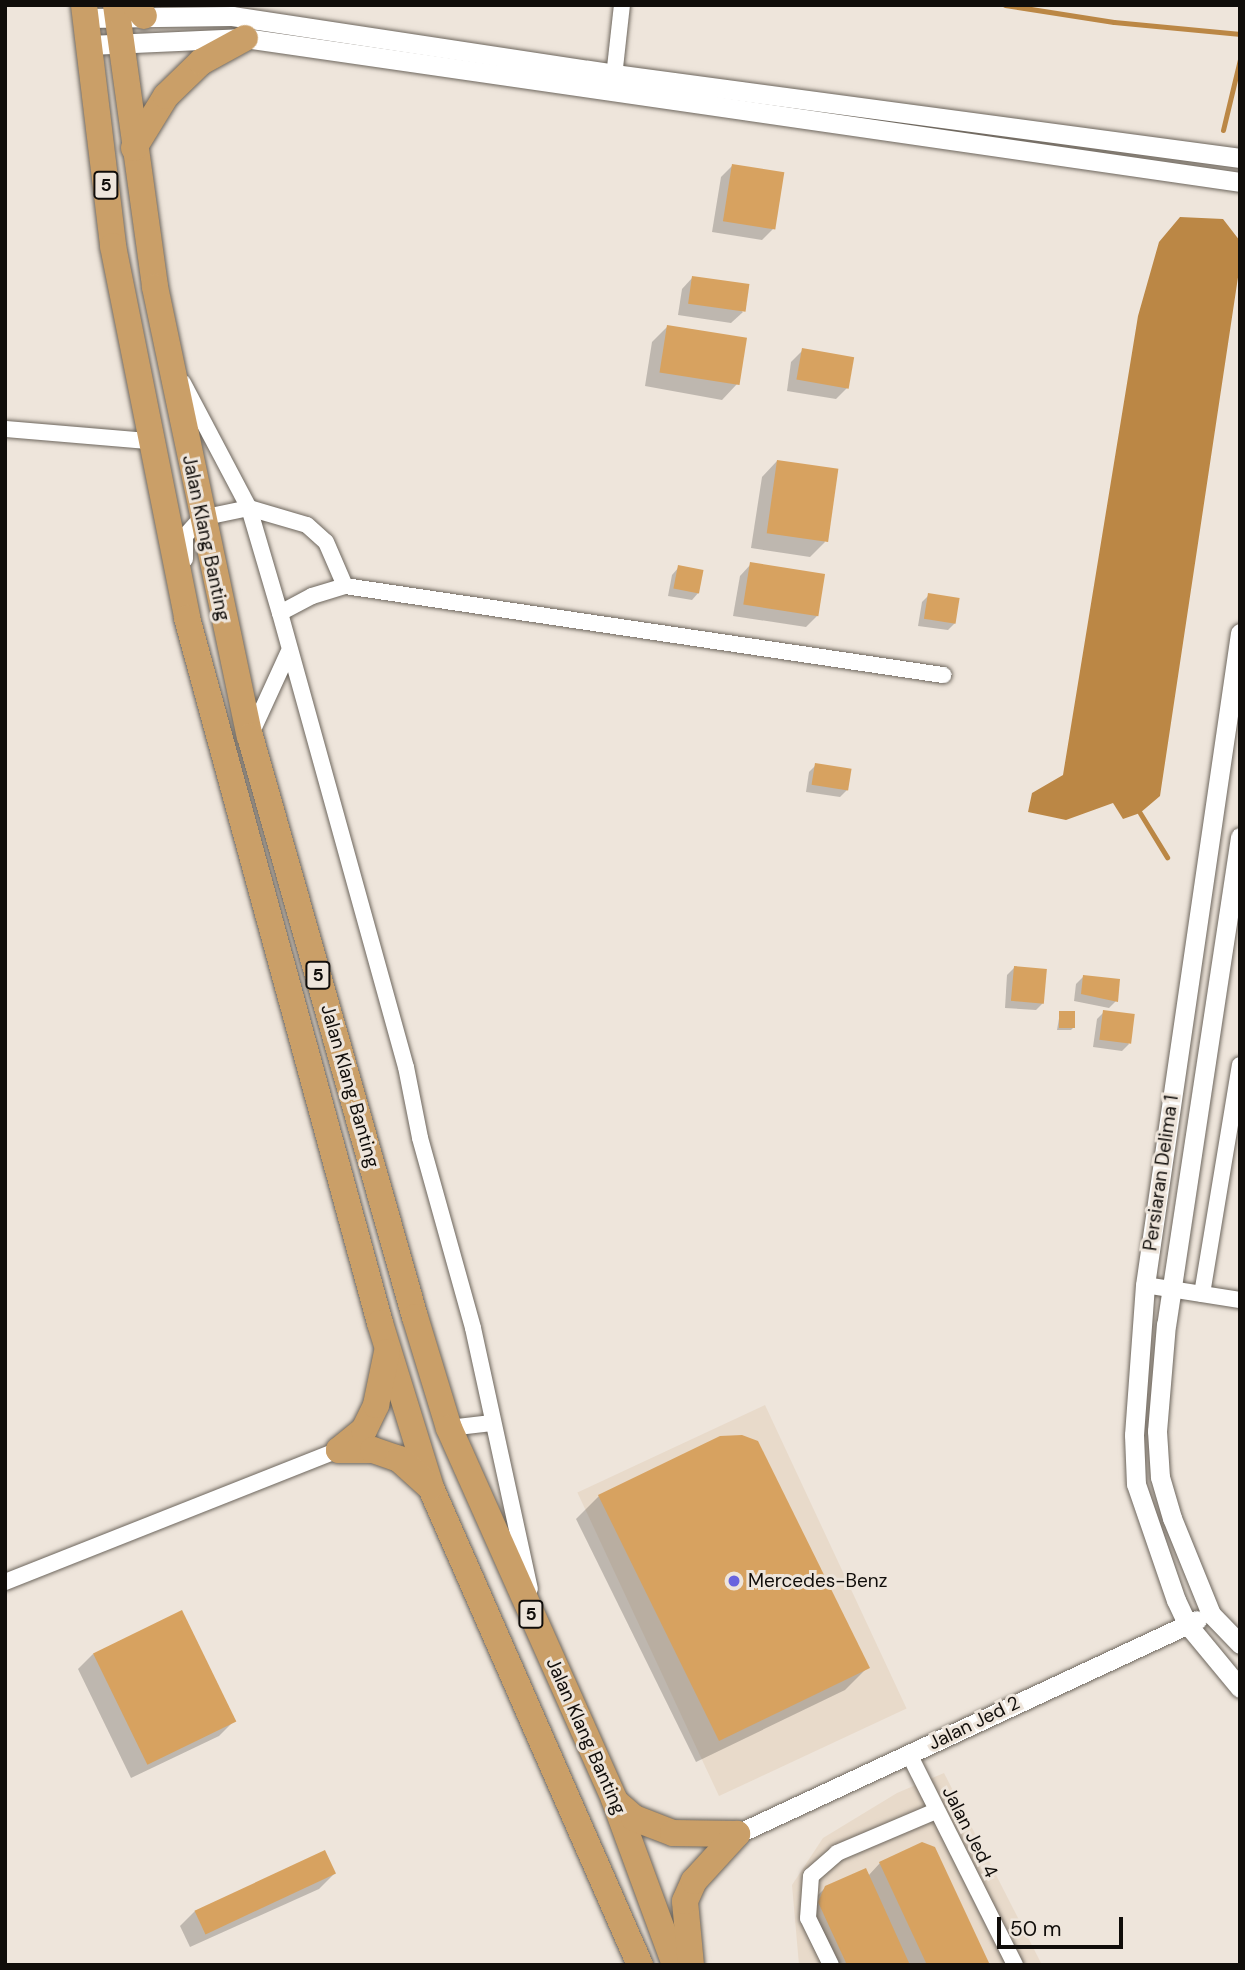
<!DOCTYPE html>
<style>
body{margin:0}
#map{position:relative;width:1245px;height:1970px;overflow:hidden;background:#eee5db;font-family:"DM Sans",sans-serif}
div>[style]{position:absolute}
.built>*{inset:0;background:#e8daca;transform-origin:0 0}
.water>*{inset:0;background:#bb8745}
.shadow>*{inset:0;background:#0003}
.stream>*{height:5px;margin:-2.5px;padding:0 2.5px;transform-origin:2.5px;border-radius:2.5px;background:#bb8745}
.building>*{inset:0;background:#d7a260;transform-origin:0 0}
.roads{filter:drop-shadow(0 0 2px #6d665d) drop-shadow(0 0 2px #6d665d)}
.minor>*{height:16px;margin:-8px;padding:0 8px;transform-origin:8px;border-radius:8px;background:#fff}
.tertiary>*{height:19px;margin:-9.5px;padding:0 9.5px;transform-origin:9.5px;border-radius:9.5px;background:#fff}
.trunk>*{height:26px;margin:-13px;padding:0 13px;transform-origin:13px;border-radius:13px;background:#ca9f68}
.dots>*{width:19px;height:19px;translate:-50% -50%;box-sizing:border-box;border:4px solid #eee5db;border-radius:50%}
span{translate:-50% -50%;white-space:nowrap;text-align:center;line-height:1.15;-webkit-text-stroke:6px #eee5db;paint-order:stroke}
.shield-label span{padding:2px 5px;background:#eee5db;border:2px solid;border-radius:5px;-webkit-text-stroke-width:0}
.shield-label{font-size:18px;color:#100d0a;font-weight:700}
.street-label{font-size:19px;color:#100d0a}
.poi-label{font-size:19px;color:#100d0a}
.left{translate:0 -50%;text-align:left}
.frame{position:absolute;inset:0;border:7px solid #100d0a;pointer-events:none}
.scale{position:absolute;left:997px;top:1917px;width:126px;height:32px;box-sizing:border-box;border:4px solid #100d0a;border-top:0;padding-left:9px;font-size:21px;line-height:24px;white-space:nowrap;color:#100d0a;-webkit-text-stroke:5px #eee5db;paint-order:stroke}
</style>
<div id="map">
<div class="built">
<i style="left:765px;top:1405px;width:335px;height:207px;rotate:65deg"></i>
<i style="clip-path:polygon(944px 1773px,1042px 1965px,799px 1965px,792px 1885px,823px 1838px,897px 1793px)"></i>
</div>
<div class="water">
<i style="clip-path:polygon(1180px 217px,1223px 219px,1240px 241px,1240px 264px,1160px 796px,1140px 813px,1123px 819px,1113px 803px,1066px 820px,1028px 812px,1032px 793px,1063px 775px,1138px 316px,1159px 242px)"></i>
</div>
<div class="shadow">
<i style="clip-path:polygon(732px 166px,774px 228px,762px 240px,712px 232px,721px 177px)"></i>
<i style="clip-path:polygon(693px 277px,743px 312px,731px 323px,678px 315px,682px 289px)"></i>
<i style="clip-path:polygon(667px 327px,737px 384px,722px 400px,645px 386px,652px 342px)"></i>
<i style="clip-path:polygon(803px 350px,848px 387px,836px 399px,787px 391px,791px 362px)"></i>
<i style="clip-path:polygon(777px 461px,825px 542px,810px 557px,751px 548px,762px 477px)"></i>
<i style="clip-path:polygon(751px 564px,817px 616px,806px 627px,733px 616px,740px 576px)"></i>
<i style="clip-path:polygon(679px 567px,699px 592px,692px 600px,668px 596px,672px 575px)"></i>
<i style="clip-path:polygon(929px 595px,955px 623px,948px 630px,918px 626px,922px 602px)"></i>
<i style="clip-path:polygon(816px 765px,847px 790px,840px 797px,806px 792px,809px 772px)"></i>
<i style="clip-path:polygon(1014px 968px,1043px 1003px,1036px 1010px,1005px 1008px,1007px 975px)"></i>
<i style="clip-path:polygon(1083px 977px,1116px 1001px,1109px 1008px,1074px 1001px,1076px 984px)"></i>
<i style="clip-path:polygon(1104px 1012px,1129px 1044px,1122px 1051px,1093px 1047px,1097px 1019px)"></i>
<i style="clip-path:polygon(1060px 1013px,1074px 1027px,1071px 1030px,1057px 1030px)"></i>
<i style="clip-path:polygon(599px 1496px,868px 1667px,845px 1690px,696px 1762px,576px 1519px)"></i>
<i style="clip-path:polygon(93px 1654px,234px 1721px,219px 1736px,131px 1778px,78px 1669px)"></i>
<i style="clip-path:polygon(880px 1863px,988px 1965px,831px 1965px,808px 1914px,814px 1899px,826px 1887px,868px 1876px)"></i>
<i style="clip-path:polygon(334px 1874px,319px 1889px,190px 1947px,180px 1926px,195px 1911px)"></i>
</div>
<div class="stream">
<i style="left:1005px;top:5px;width:110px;rotate:8.9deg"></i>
<i style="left:1114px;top:22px;width:127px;rotate:5.4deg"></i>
<i style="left:1223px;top:130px;width:73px;rotate:-76.5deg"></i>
<i style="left:1140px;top:813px;width:52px;rotate:58.5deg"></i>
</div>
<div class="building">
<i style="left:732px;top:164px;width:53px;height:58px;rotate:9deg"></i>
<i style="left:692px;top:276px;width:58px;height:28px;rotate:8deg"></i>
<i style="left:667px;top:325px;width:81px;height:48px;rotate:9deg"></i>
<i style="left:802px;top:348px;width:53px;height:32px;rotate:10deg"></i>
<i style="left:777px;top:460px;width:62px;height:74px;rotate:8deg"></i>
<i style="left:750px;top:562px;width:76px;height:43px;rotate:9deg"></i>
<i style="left:678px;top:565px;width:26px;height:24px;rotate:11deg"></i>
<i style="left:928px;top:593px;width:32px;height:26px;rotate:9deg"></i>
<i style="left:815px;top:763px;width:37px;height:22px;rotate:9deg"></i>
<i style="left:1014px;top:966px;width:33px;height:35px;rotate:5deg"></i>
<i style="clip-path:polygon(1083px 975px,1120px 979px,1118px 1002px,1081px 994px)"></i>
<i style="left:1103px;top:1010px;width:32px;height:30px;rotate:7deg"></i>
<i style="left:1059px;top:1011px;width:16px;height:17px"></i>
<i style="clip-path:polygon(742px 1435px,758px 1441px,870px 1668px,719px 1741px,598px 1495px,720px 1436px)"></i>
<i style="left:182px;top:1610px;width:124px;height:99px;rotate:64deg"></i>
<i style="clip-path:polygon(922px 1842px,935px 1847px,990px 1965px,927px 1965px,879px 1862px)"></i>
<i style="left:325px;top:1850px;width:26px;height:144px;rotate:65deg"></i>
<i style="clip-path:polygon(866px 1868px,900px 1943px,910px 1965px,847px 1965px,818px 1902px,825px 1886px)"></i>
</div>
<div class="roads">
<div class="minor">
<i style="left:613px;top:86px;width:81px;rotate:-83.7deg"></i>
<i style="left:183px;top:383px;width:141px;rotate:62.2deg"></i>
<i style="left:249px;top:508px;width:109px;rotate:73.6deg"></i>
<i style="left:280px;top:613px;width:471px;rotate:74.5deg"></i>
<i style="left:406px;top:1067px;width:72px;rotate:78.8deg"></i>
<i style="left:420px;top:1138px;width:197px;rotate:74.4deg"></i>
<i style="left:473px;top:1328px;width:267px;rotate:77.7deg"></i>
<i style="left:5px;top:429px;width:144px;rotate:4.8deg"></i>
<i style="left:185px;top:559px;width:23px;rotate:-90deg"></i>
<i style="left:185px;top:536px;width:24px;rotate:-48deg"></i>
<i style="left:201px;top:518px;width:49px;rotate:-11.8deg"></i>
<i style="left:249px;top:508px;width:60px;rotate:16.3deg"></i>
<i style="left:307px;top:525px;width:25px;rotate:42deg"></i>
<i style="left:326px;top:542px;width:48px;rotate:66.6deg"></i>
<i style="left:280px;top:613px;width:36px;rotate:-28deg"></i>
<i style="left:312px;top:596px;width:34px;rotate:-17deg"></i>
<i style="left:345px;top:586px;width:605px;rotate:8.47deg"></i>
<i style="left:251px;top:734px;width:89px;rotate:-65.4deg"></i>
<i style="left:1145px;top:1285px;width:96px;rotate:9deg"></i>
<i style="left:1202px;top:1294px;width:232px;rotate:-80.6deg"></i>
<i style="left:449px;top:1428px;width:43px;rotate:-6.6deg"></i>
<i style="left:5px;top:1582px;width:359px;rotate:-21.6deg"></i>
<i style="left:909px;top:1754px;width:236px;rotate:63.3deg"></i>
<i style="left:831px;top:1965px;width:52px;rotate:-116.1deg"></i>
<i style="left:808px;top:1918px;width:42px;rotate:-85.9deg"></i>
<i style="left:811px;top:1876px;width:35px;rotate:-41deg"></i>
<i style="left:837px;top:1853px;width:108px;rotate:-23deg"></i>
</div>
<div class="tertiary">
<i style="left:86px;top:18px;width:146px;rotate:-0.8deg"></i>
<i style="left:232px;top:16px;width:386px;rotate:8.6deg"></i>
<i style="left:614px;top:74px;width:632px;rotate:7.64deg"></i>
<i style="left:89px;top:45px;width:156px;rotate:-2.6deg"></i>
<i style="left:245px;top:38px;width:1005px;rotate:8.23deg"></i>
<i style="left:1240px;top:633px;width:659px;rotate:98.29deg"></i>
<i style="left:1145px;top:1285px;width:150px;rotate:94.2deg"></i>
<i style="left:1134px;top:1435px;width:49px;rotate:87.7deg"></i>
<i style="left:1136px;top:1484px;width:123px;rotate:71deg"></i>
<i style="left:1176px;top:1600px;width:26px;rotate:65deg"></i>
<i style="left:1187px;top:1624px;width:83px;rotate:50.4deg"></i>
<i style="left:1240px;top:837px;width:493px;rotate:98.6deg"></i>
<i style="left:1166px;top:1324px;width:107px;rotate:94.8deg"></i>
<i style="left:1157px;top:1431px;width:46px;rotate:86.3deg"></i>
<i style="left:1160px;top:1477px;width:43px;rotate:73.7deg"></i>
<i style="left:1172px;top:1518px;width:104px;rotate:67.9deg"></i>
<i style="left:1211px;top:1614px;width:42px;rotate:46deg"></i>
<i style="left:737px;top:1834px;width:507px;rotate:-24.95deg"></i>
</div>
<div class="trunk">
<i style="left:84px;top:5px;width:243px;rotate:83.1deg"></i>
<i style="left:113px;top:246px;width:379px;rotate:78.7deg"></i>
<i style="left:187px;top:618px;width:731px;rotate:74.69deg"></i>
<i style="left:380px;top:1323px;width:173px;rotate:72.8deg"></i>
<i style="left:431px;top:1488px;width:521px;rotate:66.34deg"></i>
<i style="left:116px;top:5px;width:285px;rotate:82.1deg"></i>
<i style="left:155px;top:287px;width:459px;rotate:78.1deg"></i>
<i style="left:250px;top:736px;width:604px;rotate:74.15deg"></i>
<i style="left:415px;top:1317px;width:116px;rotate:73deg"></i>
<i style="left:449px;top:1428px;width:406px;rotate:66deg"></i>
<i style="left:614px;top:1799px;width:177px;rotate:69.8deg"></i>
<i style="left:135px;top:5px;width:14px;rotate:51deg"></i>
<i style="left:134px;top:148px;width:61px;rotate:-58.4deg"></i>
<i style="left:166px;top:96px;width:49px;rotate:-44.2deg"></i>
<i style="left:201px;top:62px;width:50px;rotate:-28.6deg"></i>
<i style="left:339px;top:1450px;width:32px;rotate:-39deg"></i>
<i style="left:364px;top:1430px;width:28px;rotate:-64deg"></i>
<i style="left:376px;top:1405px;width:54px;rotate:-78.3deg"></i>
<i style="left:339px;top:1450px;width:34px"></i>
<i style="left:373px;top:1450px;width:28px;rotate:19deg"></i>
<i style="left:399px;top:1459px;width:42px;rotate:42.1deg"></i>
<i style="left:618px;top:1804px;width:21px;rotate:41deg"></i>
<i style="left:634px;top:1818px;width:42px;rotate:21deg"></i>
<i style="left:673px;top:1833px;width:64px;rotate:0.9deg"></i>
<i style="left:691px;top:1965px;width:64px;rotate:-95.4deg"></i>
<i style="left:685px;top:1901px;width:22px;rotate:-66deg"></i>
<i style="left:694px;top:1881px;width:64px;rotate:-47.5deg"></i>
</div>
</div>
<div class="dots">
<i style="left:734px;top:1581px;background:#6964de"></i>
</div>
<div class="shield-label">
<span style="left:106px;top:185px">5</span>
<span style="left:318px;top:975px">5</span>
<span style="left:531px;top:1614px">5</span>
</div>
<div class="street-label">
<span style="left:206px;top:538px;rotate:78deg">Jalan Klang Banting</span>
<span style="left:350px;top:1086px;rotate:74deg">Jalan Klang Banting</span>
<span style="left:1161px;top:1173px;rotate:-82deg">Persiaran Delima 1</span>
<span style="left:974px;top:1723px;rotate:-26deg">Jalan Jed 2</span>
<span style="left:586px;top:1736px;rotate:66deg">Jalan Klang Banting</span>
<span style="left:970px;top:1832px;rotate:63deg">Jalan Jed 4</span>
</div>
<div class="poi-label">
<span class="left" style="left:748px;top:1581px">Mercedes-Benz</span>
</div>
<div class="frame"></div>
<div class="scale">50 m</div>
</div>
